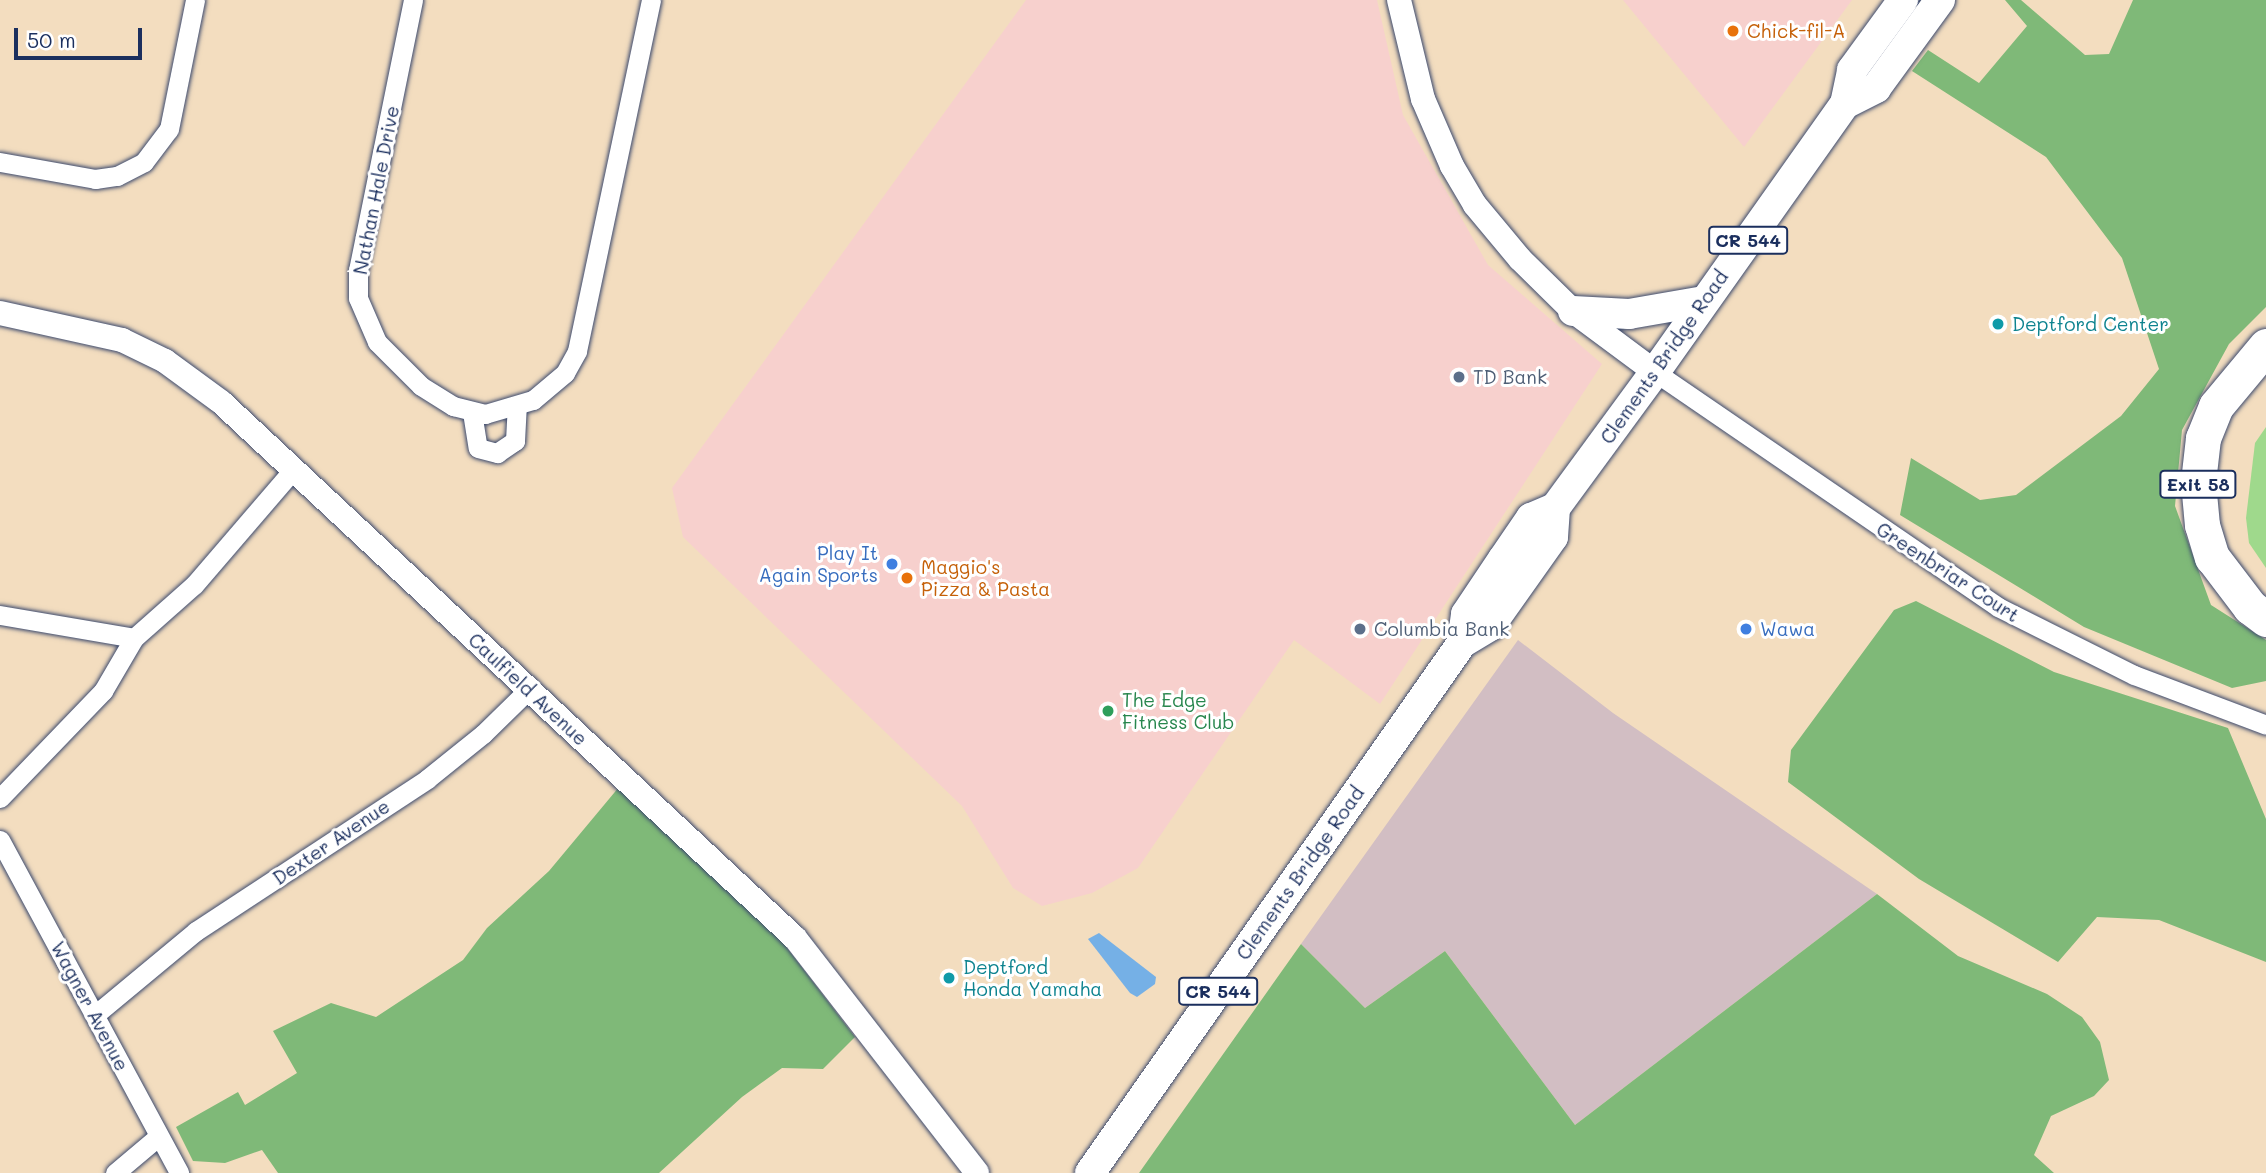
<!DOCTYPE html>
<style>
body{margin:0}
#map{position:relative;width:2266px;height:1173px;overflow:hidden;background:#f3ddbf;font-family:Mali,sans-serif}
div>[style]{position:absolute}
.built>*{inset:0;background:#f7d0cd}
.industrial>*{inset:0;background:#d2bec3}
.green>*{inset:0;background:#9fd98c}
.forest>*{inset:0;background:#7fb978}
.water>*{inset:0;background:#75b0e6}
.roads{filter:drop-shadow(0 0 2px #3b496d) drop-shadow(0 0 2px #3b496d)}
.minor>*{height:19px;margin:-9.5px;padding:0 9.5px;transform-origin:9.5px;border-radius:9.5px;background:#fff}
.tertiary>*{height:24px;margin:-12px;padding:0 12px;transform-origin:12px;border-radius:12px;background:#fff}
.primary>*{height:30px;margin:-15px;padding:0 15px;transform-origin:15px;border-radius:15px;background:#fff}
.motorway>*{height:35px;margin:-17.5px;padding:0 17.5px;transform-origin:17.5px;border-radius:17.5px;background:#fff}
.dots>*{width:19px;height:19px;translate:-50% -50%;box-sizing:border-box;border:4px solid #fff;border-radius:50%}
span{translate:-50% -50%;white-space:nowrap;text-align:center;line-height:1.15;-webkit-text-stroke:6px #fff;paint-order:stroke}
.shield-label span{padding:2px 5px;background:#fff;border:2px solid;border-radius:5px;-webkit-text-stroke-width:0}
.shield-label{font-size:18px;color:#1b2f5e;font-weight:700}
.food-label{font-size:19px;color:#c56008}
.left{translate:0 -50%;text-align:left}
.street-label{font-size:19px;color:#1b2f5e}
.culture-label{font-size:19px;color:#0d838f}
.service-label{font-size:19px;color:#4e5e75}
.shop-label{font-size:19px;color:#366cbe}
.right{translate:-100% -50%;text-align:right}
.leisure-label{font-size:19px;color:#27864d}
.scale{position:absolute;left:14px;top:28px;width:128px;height:32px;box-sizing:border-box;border:4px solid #1b2f5e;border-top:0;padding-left:9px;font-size:21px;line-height:24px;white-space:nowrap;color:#1b2f5e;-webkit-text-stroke:5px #fff;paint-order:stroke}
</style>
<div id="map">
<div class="built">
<i style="clip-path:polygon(1026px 0,1377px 0,1403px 115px,1488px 265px,1602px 364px,1380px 704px,1294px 640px,1138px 868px,1092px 893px,1042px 906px,1013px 888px,962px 806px,683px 537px,672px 488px)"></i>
<i style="clip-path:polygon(1623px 0,1852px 0,1744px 147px)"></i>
</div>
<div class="industrial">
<i style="clip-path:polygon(1518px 640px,1613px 713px,1877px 894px,1575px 1125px,1445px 951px,1365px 1008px,1301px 944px)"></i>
</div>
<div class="green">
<i style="clip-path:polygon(2266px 427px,2266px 568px,2249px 543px,2246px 518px,2255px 443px)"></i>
</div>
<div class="forest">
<i style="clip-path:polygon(2005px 0,2021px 0,2085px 55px,2109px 54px,2133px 0,2266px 0,2266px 307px,2229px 344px,2182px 430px,2175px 506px,2211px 605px,2266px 640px,2266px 681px,2232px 688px,2084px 627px,1900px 515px,1911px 458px,1980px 500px,2016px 495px,2121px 416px,2159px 369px,2122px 258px,2046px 157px,1912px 71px,1928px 50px,1979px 83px,2027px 26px)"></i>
<i style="clip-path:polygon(1916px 601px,2054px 672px,2228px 728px,2266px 819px,2266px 962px,2159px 920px,2097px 917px,2058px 962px,1919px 879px,1788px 782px,1791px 750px,1894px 610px)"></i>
<i style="clip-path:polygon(619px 787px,784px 944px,855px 1037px,823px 1069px,782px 1068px,742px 1097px,659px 1173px,278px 1173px,262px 1150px,225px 1163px,193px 1161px,176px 1127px,238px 1092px,245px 1105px,297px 1073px,273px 1031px,331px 1003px,376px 1017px,463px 960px,487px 928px,549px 871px)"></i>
<i style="clip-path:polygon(1877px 894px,1958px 956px,2047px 994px,2082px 1017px,2100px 1042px,2109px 1080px,2094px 1096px,2051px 1116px,2034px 1155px,2054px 1173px,1139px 1173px,1301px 944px,1365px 1008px,1445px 951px,1575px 1125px)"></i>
</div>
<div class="water">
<i style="clip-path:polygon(1099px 933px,1156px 977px,1155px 984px,1137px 997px,1130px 993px,1088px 939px)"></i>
</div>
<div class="roads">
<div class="minor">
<i style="left:413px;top:0;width:276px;rotate:101.5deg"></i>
<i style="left:358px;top:270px;width:28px;rotate:90deg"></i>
<i style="left:358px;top:298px;width:48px;rotate:66.6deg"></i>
<i style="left:377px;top:342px;width:62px;rotate:45deg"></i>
<i style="left:421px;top:386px;width:38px;rotate:32deg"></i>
<i style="left:453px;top:406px;width:33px;rotate:14deg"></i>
<i style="left:485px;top:414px;width:50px;rotate:-16.3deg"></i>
<i style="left:533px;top:400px;width:42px;rotate:-40.2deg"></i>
<i style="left:565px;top:373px;width:25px;rotate:-61deg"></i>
<i style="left:577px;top:351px;width:359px;rotate:-78.1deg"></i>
<i style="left:0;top:162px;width:97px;rotate:10.1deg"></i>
<i style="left:95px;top:179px;width:22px;rotate:-8deg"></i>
<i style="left:117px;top:176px;width:30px;rotate:-27deg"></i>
<i style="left:144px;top:162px;width:41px;rotate:-52.9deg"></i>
<i style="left:169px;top:129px;width:132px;rotate:-78.6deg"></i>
<i style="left:1655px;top:372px;width:416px;rotate:34.4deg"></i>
<i style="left:1998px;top:607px;width:152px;rotate:26.6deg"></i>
<i style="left:2134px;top:675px;width:141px;rotate:20.7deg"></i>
<i style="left:472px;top:412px;width:36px;rotate:81deg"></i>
<i style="left:478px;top:448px;width:20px;rotate:15deg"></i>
<i style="left:497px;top:453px;width:22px;rotate:-34deg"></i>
<i style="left:515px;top:441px;width:33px;rotate:-87deg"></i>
<i style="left:0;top:615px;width:136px;rotate:9.7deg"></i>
<i style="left:0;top:798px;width:149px;rotate:-46.1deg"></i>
<i style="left:103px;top:691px;width:61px;rotate:-59.7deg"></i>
<i style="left:134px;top:638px;width:80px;rotate:-41.5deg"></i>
<i style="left:194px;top:585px;width:152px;rotate:-49.3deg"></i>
<i style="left:0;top:840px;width:378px;rotate:61.7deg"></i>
<i style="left:96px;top:1014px;width:130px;rotate:-39.7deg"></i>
<i style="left:196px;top:931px;width:277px;rotate:-33.3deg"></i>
<i style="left:427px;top:779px;width:72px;rotate:-38.8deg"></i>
<i style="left:483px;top:734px;width:63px;rotate:-44.4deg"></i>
<i style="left:115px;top:1173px;width:57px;rotate:-40.1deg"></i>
</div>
<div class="tertiary">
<i style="left:1399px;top:0;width:102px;rotate:76.4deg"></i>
<i style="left:1423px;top:99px;width:73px;rotate:66.6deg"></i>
<i style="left:1452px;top:166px;width:45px;rotate:59.5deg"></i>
<i style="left:1475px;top:205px;width:70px;rotate:50.2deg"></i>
<i style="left:1520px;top:259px;width:74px;rotate:44.5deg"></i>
<i style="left:1573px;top:311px;width:102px;rotate:36.6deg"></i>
<i style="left:0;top:313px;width:125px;rotate:12.5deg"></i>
<i style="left:122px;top:340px;width:48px;rotate:26deg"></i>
<i style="left:165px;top:361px;width:69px;rotate:36.2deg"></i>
<i style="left:221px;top:402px;width:785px;rotate:43.04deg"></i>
<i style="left:795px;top:938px;width:297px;rotate:52.2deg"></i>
</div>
<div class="primary">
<i style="left:1845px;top:104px;width:35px;rotate:-27deg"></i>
<i style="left:1876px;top:88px;width:109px;rotate:-54deg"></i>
<i style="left:1573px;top:311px;width:56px;rotate:3.1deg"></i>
<i style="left:1629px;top:314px;width:76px;rotate:-9.8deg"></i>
<i style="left:1462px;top:643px;width:29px;rotate:-82deg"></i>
<i style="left:1466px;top:614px;width:66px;rotate:-56.1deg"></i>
<i style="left:1503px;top:559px;width:50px;rotate:-55.7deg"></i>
<i style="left:1531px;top:518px;width:26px;rotate:-23deg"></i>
<i style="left:1555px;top:508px;width:169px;rotate:-53.7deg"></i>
<i style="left:1655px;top:372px;width:329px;rotate:-54.7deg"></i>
<i style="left:1845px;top:104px;width:35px;rotate:-78deg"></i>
<i style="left:1852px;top:70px;width:87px;rotate:-53.9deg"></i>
<i style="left:1090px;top:1173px;width:648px;rotate:-54.94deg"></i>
<i style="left:1462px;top:643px;width:33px;rotate:-31deg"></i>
<i style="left:1490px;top:626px;width:109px;rotate:-54.7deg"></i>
<i style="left:1553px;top:537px;width:29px;rotate:-86deg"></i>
</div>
<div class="motorway">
<i style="left:2266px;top:346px;width:78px;rotate:129.8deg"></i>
<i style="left:2216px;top:406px;width:35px;rotate:112deg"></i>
<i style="left:2203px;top:438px;width:44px;rotate:96.5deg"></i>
<i style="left:2198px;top:482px;width:43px;rotate:84.7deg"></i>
<i style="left:2202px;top:525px;width:34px;rotate:73deg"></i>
<i style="left:2212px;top:557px;width:63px;rotate:52.8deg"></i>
<i style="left:2250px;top:607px;width:20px;rotate:37deg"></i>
</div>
</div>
<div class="dots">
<i style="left:1733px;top:31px;background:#e8710a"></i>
<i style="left:1998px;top:324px;background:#0f9aa8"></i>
<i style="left:1459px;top:377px;background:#5c6f8a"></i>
<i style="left:892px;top:564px;background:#3f7fe0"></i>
<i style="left:907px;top:578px;background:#e8710a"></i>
<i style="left:1360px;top:629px;background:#5c6f8a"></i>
<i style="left:1746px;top:629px;background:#3f7fe0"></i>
<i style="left:1108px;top:711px;background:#2e9e5b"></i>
<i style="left:949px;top:978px;background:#0f9aa8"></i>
</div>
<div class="shield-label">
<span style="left:1748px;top:240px">CR 544</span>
<span style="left:2198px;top:484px">Exit 58</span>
<span style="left:1218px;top:991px">CR 544</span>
</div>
<div class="food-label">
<span class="left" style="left:1747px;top:31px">Chick-fil-A</span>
<span class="left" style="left:921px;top:578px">Maggio's<br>Pizza &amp; Pasta</span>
</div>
<div class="street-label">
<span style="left:376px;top:190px;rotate:-79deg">Nathan Hale Drive</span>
<span style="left:1664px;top:357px;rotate:-55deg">Clements Bridge Road</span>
<span style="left:1948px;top:572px;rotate:33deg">Greenbriar Court</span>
<span style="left:528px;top:689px;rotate:43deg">Caulfield Avenue</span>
<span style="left:331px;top:842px;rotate:-34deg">Dexter Avenue</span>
<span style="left:1300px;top:873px;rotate:-55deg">Clements Bridge Road</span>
<span style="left:90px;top:1006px;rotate:62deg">Wagner Avenue</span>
</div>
<div class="culture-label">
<span class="left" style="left:2012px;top:324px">Deptford Center</span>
<span class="left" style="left:963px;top:978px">Deptford<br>Honda Yamaha</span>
</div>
<div class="service-label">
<span class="left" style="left:1473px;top:377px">TD Bank</span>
<span class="left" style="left:1374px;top:629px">Columbia Bank</span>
</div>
<div class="shop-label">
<span class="right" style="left:878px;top:564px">Play It<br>Again Sports</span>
<span class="left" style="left:1760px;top:629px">Wawa</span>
</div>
<div class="leisure-label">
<span class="left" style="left:1122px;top:711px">The Edge<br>Fitness Club</span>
</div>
<div class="scale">50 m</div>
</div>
